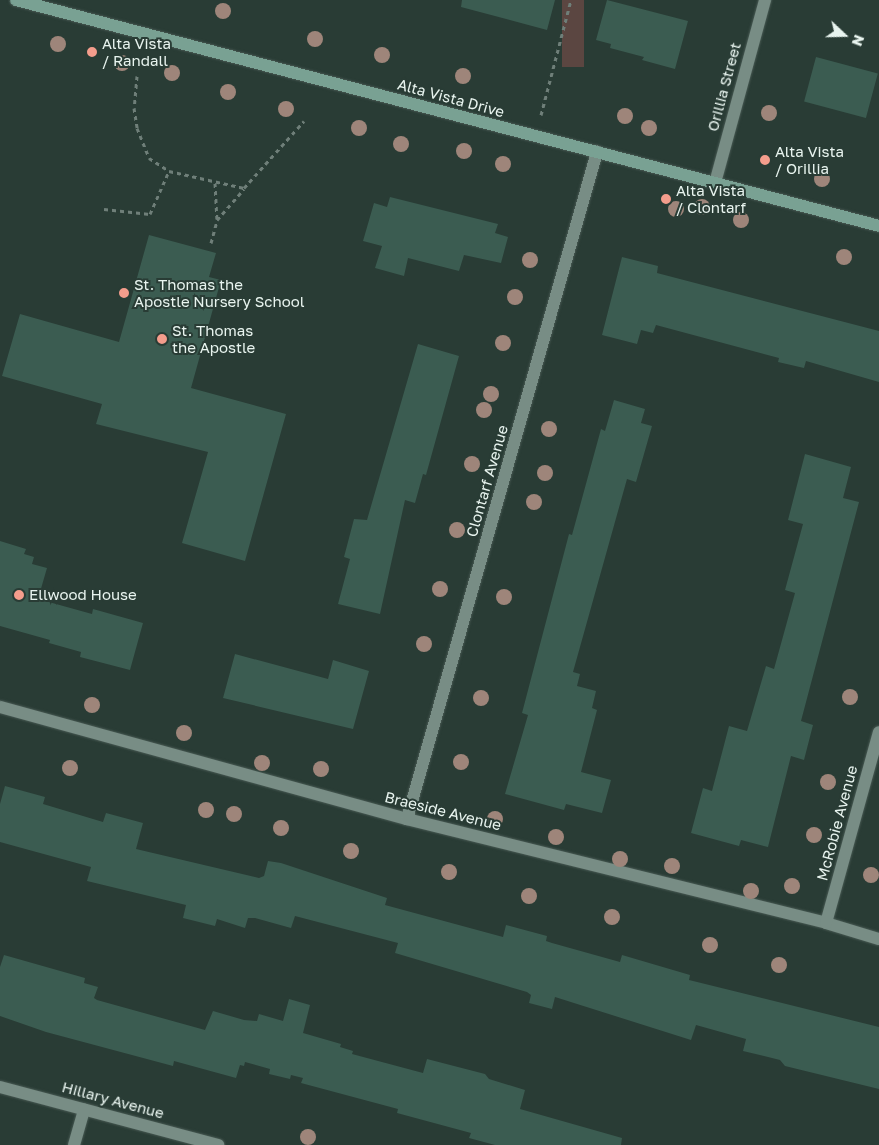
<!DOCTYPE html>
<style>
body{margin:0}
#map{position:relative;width:879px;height:1145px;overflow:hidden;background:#293c35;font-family:"Golos Text",sans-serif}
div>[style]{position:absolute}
.green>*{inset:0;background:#5b4641;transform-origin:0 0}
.building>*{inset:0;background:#3b5c51;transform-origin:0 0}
.path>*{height:3px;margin-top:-1.5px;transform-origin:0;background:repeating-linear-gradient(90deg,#6f7f79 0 4px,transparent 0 8px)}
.roads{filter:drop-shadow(0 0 1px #485953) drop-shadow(0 0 1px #485953)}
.street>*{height:12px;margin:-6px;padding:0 6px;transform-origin:6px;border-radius:6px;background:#788d85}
.secondary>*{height:12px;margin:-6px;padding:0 6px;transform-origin:6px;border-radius:6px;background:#79a193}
.trees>*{width:16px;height:16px;margin:-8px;border-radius:50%;background:#9e857a}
.dots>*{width:14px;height:14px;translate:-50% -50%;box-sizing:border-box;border:2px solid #293c35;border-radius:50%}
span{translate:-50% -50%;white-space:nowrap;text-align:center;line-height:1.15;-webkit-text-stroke:4px #293c35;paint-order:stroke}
.poi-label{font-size:15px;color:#e8f4ef}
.left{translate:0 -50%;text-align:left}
.street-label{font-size:15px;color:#e8f4ef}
.north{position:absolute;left:819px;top:10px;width:50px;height:50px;-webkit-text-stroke:4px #293c35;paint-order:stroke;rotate:111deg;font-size:14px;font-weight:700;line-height:20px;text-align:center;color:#e8f4ef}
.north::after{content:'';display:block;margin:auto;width:18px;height:22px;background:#e8f4ef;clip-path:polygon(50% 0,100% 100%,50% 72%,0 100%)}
</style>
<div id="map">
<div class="green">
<i style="left:562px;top:0;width:22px;height:67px"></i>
</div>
<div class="building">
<i style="clip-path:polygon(462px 0,555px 0,547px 30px,461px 7px)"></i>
<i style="clip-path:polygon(607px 0,688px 21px,675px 69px,642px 60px,644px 57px,610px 48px,611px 44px,596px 40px)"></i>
<i style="left:816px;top:57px;width:64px;height:46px;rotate:15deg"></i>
<i style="clip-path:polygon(390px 197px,498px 224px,495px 233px,508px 237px,501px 263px,464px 255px,459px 271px,408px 258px,404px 276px,375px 268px,382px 246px,363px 241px,374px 203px,387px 207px)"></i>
<i style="clip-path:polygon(149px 235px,216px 253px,209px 277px,221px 280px,191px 388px,286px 414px,245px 561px,182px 543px,208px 452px,96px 424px,102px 404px,2px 376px,20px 314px,119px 342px)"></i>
<i style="clip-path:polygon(622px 257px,658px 266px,657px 273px,879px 331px,879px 382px,806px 361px,804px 368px,778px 362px,779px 358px,656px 325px,653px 333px,641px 330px,637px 344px,602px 335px)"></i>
<i style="clip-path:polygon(418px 344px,459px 356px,426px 475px,423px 474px,415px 503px,405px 500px,380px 614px,338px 604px,350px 559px,344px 557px,354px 519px,367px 520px)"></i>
<i style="clip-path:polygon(614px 400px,645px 409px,641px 423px,652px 426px,636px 482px,627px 479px,573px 672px,580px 674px,577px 686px,596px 691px,592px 708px,597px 710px,581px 772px,611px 780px,602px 813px,566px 804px,564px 810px,505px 794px,528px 715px,522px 713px,569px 534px,572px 535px,601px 429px,605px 431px)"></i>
<i style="clip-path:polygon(805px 454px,851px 467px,843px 498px,859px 502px,801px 721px,813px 725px,804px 760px,791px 756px,768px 847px,741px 840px,739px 846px,691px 833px,703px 788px,712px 791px,729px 726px,747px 731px,766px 666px,774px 669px,795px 593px,785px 590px,803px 524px,788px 520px)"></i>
<i style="clip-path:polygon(0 541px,26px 549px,24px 554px,34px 557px,32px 564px,47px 568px,38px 599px,92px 614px,93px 609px,143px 623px,130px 670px,80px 657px,81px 652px,49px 643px,50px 640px,0 626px)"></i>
<i style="clip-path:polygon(235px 654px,328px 679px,333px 660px,369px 671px,353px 729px,223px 698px)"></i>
<i style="clip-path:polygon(5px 786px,45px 797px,43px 804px,103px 822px,106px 813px,143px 823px,136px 849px,259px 878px,264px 876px,268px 861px,281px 863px,387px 898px,385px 905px,503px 937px,506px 925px,547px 936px,546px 941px,552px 943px,620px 962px,622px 955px,690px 975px,689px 980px,879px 1027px,879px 1089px,785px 1066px,780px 1060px,743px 1051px,746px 1039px,696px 1025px,691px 1040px,555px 997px,552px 1009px,529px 1003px,531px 995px,527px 992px,395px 953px,398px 943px,295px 916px,291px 928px,255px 918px,248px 918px,245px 928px,217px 919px,215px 926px,183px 918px,186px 905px,87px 881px,91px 867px,0 842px,0 804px)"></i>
<i style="clip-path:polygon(4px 955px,85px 978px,84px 983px,98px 987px,94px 998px,97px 1000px,205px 1030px,213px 1011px,244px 1020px,257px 1021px,259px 1014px,283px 1021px,289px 999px,310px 1005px,303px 1033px,341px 1044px,340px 1047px,353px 1051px,352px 1054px,423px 1073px,427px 1059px,485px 1074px,489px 1079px,525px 1090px,520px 1109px,622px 1138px,621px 1145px,495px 1145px,469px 1138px,471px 1133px,397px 1113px,398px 1109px,301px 1083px,303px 1078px,291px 1075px,290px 1079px,269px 1074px,270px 1069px,245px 1062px,244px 1066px,240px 1065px,236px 1078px,174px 1061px,173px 1066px,46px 1032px,0 1016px,0 967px)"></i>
</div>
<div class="path">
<i style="left:137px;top:76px;width:32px;rotate:95deg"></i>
<i style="left:134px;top:108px;width:20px;rotate:81deg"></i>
<i style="left:137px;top:128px;width:32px;rotate:68deg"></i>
<i style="left:149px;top:158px;width:24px;rotate:33deg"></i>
<i style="left:169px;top:171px;width:77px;rotate:12.8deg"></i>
<i style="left:244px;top:188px;width:90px;rotate:-48.2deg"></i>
<i style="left:541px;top:115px;width:119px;rotate:-75.4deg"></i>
<i style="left:215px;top:183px;width:36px;rotate:87deg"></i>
<i style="left:104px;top:209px;width:46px;rotate:6.2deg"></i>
<i style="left:150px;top:214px;width:47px;rotate:-66.2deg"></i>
<i style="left:211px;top:243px;width:24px;rotate:-75deg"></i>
<i style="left:217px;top:220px;width:41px;rotate:-48.9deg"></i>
</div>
<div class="roads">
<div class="street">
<i style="left:715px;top:183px;width:190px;rotate:-74.7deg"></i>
<i style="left:0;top:707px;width:422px;rotate:15.4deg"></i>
<i style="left:407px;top:819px;width:432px;rotate:13.9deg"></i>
<i style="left:826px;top:923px;width:55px;rotate:16.8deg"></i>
<i style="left:407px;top:819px;width:694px;rotate:-74.1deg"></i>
<i style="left:826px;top:923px;width:198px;rotate:-74.5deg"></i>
<i style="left:0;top:1087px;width:226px;rotate:14.9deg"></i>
<i style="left:74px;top:1145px;width:37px;rotate:-74deg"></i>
</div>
<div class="secondary">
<i style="left:16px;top:0;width:892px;rotate:14.67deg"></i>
</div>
</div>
<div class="trees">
<i style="left:223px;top:11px"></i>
<i style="left:315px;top:39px"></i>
<i style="left:58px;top:44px"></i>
<i style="left:382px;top:55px"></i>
<i style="left:122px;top:63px"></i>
<i style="left:172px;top:73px"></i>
<i style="left:463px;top:76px"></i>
<i style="left:228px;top:92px"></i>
<i style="left:286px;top:109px"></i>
<i style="left:769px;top:113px"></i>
<i style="left:625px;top:116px"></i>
<i style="left:359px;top:128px"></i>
<i style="left:649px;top:128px"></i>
<i style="left:401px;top:144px"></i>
<i style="left:464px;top:151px"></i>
<i style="left:503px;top:164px"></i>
<i style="left:822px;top:179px"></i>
<i style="left:702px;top:207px"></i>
<i style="left:676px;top:209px"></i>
<i style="left:741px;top:220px"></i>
<i style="left:844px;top:257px"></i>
<i style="left:530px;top:260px"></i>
<i style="left:515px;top:297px"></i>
<i style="left:503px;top:343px"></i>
<i style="left:491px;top:394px"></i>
<i style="left:484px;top:410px"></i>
<i style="left:549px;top:429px"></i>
<i style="left:472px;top:464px"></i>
<i style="left:545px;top:473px"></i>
<i style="left:534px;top:502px"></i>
<i style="left:457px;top:530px"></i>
<i style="left:440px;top:589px"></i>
<i style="left:504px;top:597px"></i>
<i style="left:424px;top:644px"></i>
<i style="left:850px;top:697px"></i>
<i style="left:481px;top:698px"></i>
<i style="left:92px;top:705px"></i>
<i style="left:184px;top:733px"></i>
<i style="left:461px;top:762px"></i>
<i style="left:262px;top:763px"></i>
<i style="left:70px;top:768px"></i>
<i style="left:321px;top:769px"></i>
<i style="left:828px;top:782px"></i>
<i style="left:206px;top:810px"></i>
<i style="left:234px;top:814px"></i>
<i style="left:495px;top:819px"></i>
<i style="left:281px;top:828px"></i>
<i style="left:814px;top:835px"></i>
<i style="left:556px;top:837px"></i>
<i style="left:351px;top:851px"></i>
<i style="left:620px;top:859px"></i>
<i style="left:672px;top:866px"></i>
<i style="left:449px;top:872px"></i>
<i style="left:871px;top:875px"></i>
<i style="left:792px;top:886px"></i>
<i style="left:751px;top:891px"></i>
<i style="left:529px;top:896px"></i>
<i style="left:612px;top:917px"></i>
<i style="left:710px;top:945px"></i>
<i style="left:779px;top:965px"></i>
<i style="left:308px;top:1137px"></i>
</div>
<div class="dots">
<i style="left:92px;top:52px;background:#f49d8c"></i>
<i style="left:765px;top:160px;background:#f49d8c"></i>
<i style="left:666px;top:199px;background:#f49d8c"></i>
<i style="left:124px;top:293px;background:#f49d8c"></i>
<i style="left:162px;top:339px;background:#f49d8c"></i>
<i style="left:19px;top:595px;background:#f49d8c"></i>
</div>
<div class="poi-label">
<span class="left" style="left:102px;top:52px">Alta Vista<br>/ Randall</span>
<span class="left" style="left:775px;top:160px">Alta Vista<br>/ Orillia</span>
<span class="left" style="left:676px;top:199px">Alta Vista<br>/ Clontarf</span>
<span class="left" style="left:134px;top:293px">St. Thomas the<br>Apostle Nursery School</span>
<span class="left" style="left:172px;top:339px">St. Thomas<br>the Apostle</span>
<span class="left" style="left:29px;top:595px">Ellwood House</span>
</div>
<div class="street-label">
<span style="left:724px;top:87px;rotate:-75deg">Orillia Street</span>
<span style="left:451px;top:98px;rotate:15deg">Alta Vista Drive</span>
<span style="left:487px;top:481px;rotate:-74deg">Clontarf Avenue</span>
<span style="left:443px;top:811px;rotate:14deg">Braeside Avenue</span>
<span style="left:837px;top:823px;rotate:-75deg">McRobie Avenue</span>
<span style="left:113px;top:1100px;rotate:15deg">Hillary Avenue</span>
</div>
<div class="north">N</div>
</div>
